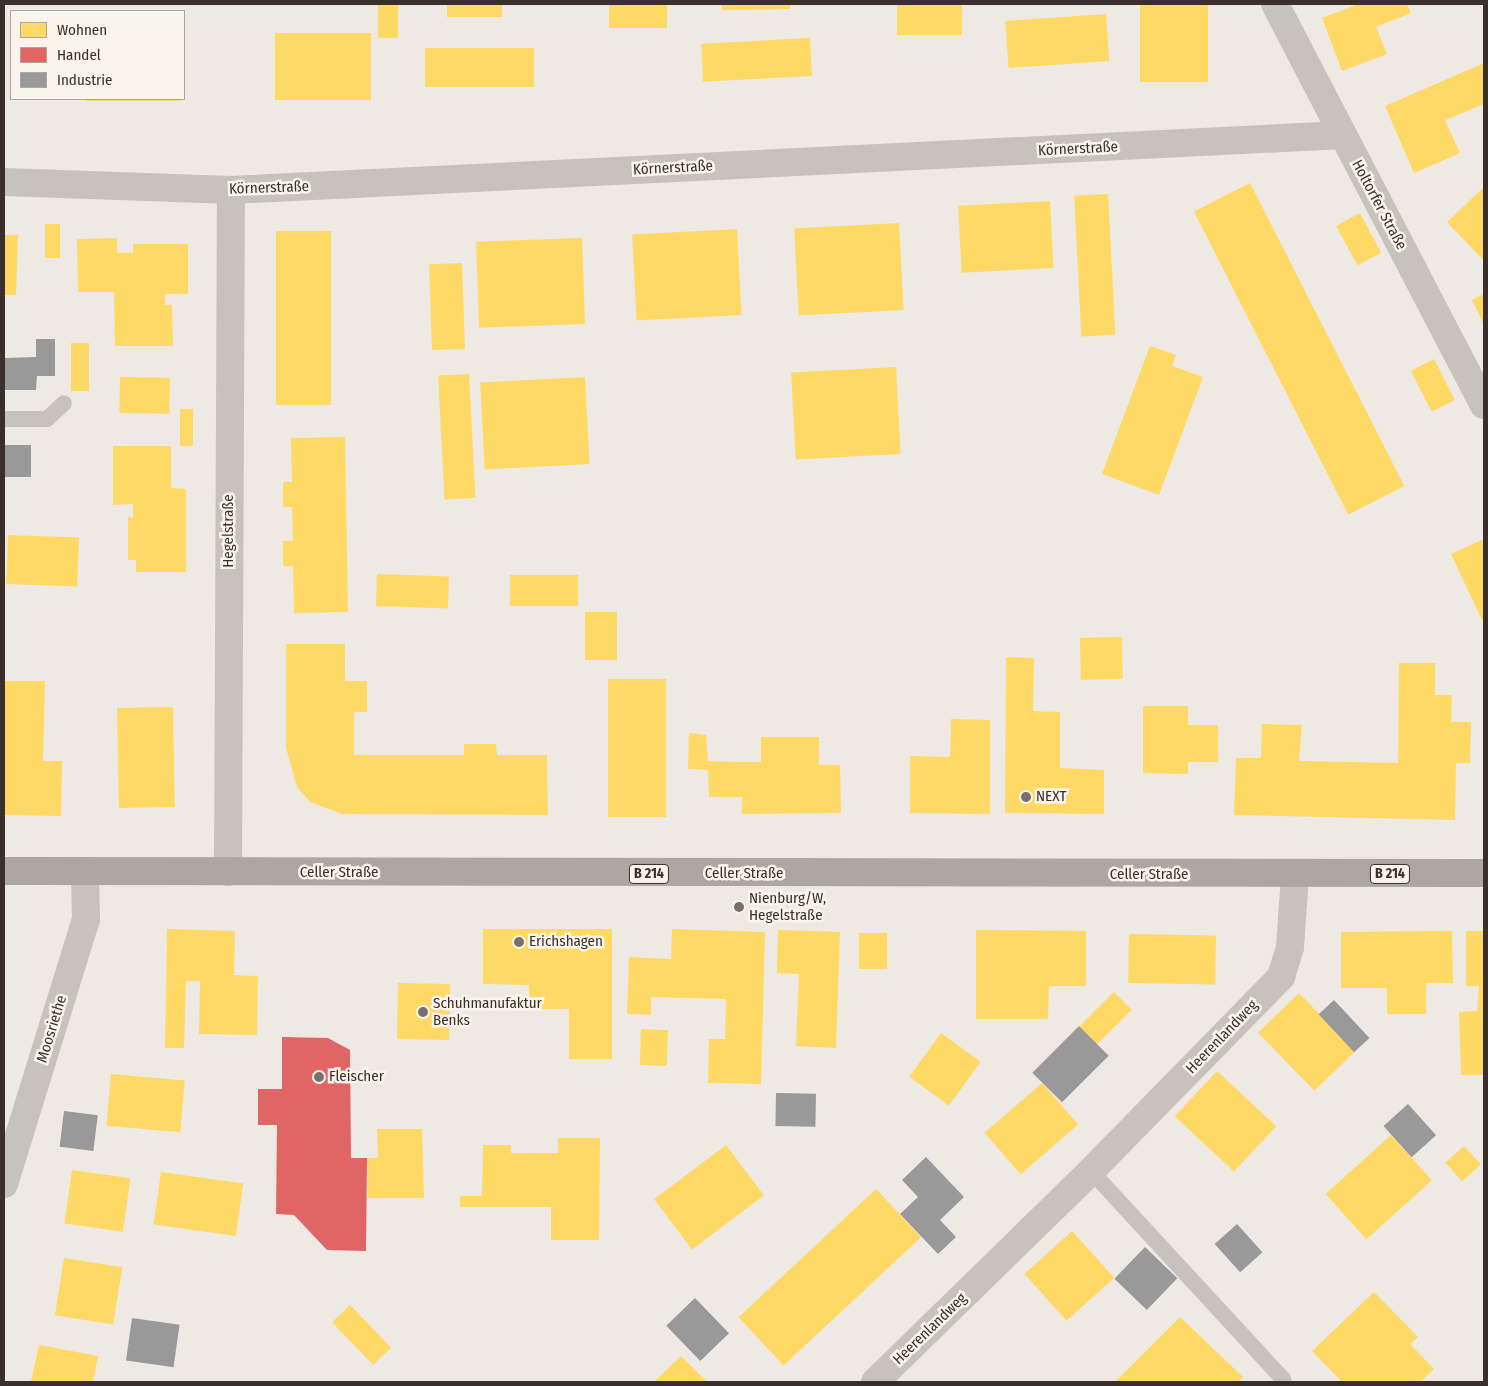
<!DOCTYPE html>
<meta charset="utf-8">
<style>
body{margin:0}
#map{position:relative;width:1488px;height:1386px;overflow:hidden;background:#efe9e4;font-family:"Fira Sans Condensed",sans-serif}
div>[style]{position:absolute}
.homes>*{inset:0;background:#ffd966;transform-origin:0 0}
.shops>*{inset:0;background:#e06666}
.industry>*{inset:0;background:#999;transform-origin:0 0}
.service>*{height:16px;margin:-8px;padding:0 8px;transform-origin:8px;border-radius:8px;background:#c8c2bd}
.minor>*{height:28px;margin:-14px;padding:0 14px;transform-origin:14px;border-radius:14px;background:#c8c2bd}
.primary>*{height:28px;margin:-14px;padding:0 14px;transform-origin:14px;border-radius:14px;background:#ada6a2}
.dots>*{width:14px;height:14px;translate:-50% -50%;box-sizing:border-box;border:2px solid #fbf4ed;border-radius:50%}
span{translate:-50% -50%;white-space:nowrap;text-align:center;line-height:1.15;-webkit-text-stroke:5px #fbf4ed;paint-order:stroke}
.shield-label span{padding:1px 4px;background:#fbf4ed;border:1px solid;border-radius:4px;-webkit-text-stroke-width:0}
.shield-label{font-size:14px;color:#3a2f2a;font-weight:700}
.street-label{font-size:15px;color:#3a2f2a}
.poi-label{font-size:15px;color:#3a2f2a}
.left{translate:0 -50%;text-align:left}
.frame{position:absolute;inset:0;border:5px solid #3a2f2a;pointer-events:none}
.legend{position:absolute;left:10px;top:10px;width:175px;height:90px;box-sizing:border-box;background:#fbf4ed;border:1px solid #aea59f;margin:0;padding:6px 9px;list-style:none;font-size:15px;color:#3a2f2a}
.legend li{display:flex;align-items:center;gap:10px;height:25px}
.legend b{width:25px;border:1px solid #aea59f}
</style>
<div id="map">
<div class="homes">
<i style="left:378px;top:4px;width:20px;height:34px"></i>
<i style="left:447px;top:4px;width:55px;height:13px"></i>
<i style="left:609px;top:4px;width:58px;height:24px"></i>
<i style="clip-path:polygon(721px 4px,790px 4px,790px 9px,722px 10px)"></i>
<i style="left:897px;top:4px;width:65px;height:31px"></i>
<i style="left:1140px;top:4px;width:68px;height:78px"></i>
<i style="clip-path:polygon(1359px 4px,1407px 4px,1411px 13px,1376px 27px,1387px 54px,1342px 71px,1322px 18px)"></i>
<i style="left:1106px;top:14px;width:47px;height:101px;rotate:86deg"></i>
<i style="left:275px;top:33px;width:96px;height:67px"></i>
<i style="left:810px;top:38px;width:38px;height:109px;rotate:87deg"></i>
<i style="left:534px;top:48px;width:39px;height:109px;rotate:90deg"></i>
<i style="clip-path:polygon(1484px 63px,1484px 104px,1445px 120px,1460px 153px,1414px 173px,1385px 106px)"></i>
<i style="left:86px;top:99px;width:96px;height:2px"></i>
<i style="left:1250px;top:183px;width:340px;height:63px;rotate:63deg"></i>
<i style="clip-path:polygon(1484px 187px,1484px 261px,1447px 222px)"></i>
<i style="left:1108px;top:194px;width:141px;height:34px;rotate:87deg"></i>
<i style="left:1050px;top:201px;width:67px;height:92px;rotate:87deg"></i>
<i style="left:1360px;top:213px;width:45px;height:27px;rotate:62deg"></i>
<i style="left:899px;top:223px;width:87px;height:105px;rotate:87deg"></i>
<i style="left:45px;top:224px;width:15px;height:34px"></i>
<i style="left:737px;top:229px;width:86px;height:105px;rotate:87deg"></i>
<i style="left:276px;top:231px;width:55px;height:174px"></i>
<i style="clip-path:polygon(4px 235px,18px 235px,16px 295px,4px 295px)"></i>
<i style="clip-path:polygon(117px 238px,117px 253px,133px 253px,133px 244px,188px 244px,188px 294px,165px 294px,165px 305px,172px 305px,173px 346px,115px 346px,114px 292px,78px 292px,77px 239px)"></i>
<i style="left:582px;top:238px;width:86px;height:106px;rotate:88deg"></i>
<i style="left:462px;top:263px;width:86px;height:33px;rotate:88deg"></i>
<i style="clip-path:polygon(1484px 294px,1484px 325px,1472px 300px)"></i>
<i style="left:71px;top:343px;width:18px;height:48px"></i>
<i style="clip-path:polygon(1150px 346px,1176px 355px,1172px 366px,1203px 377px,1159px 495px,1102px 474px)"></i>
<i style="left:1434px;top:359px;width:46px;height:26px;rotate:63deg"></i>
<i style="left:896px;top:367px;width:87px;height:105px;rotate:87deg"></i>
<i style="left:469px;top:374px;width:124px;height:31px;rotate:87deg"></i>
<i style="left:120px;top:377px;width:50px;height:36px;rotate:1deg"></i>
<i style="left:585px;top:377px;width:87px;height:105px;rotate:87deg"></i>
<i style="left:193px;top:409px;width:37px;height:13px;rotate:90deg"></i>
<i style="clip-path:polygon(345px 437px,348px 612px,294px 613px,293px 566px,283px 566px,283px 541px,293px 541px,292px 507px,283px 507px,283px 482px,292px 482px,291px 438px)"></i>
<i style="clip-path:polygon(113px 446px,171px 446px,171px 488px,186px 489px,186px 572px,136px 572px,136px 560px,128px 560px,128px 517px,133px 518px,133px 504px,113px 505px)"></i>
<i style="left:8px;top:535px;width:71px;height:49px;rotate:2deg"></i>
<i style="clip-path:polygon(1484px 539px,1484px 619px,1482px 620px,1451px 554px)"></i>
<i style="left:377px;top:574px;width:72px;height:32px;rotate:2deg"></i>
<i style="left:510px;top:575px;width:68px;height:31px"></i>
<i style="left:585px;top:612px;width:32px;height:48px"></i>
<i style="left:1122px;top:637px;width:42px;height:42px;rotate:89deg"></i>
<i style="clip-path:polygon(286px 644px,345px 644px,345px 681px,367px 681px,367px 712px,354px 712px,354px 755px,464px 755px,464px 744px,496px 744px,497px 755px,547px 755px,548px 815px,342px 814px,310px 802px,297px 787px,286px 748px)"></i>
<i style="clip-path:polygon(1006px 657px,1034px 658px,1033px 711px,1060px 712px,1060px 768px,1104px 770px,1104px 814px,1005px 813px)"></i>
<i style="clip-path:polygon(1399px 663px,1435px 663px,1435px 695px,1452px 695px,1451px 722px,1471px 722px,1470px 763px,1456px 763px,1455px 820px,1234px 815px,1236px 758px,1261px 758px,1262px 724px,1302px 725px,1299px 761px,1398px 763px)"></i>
<i style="left:608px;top:679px;width:58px;height:138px"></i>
<i style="clip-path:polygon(4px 681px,45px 681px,43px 761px,62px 761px,61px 816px,4px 815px)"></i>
<i style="clip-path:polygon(1143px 706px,1188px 706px,1188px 725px,1218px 725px,1218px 762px,1188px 762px,1188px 774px,1143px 773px)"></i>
<i style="left:173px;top:707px;width:100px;height:56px;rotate:89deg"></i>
<i style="clip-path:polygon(951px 719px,990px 720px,990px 814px,910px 813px,910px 756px,950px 757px)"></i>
<i style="clip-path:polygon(689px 733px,706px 735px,708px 761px,742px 762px,761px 762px,761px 737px,819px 737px,819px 765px,840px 765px,841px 813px,742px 814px,742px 797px,709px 797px,708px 770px,688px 769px)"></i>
<i style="clip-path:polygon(167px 929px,235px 931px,234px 975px,258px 976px,257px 1035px,199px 1034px,200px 981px,186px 981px,184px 1048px,165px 1048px)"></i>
<i style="clip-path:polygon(483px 929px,612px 929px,612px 1059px,569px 1059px,569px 1009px,529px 1009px,529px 985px,483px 984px)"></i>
<i style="clip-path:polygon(672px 929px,765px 932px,761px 1084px,708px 1083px,709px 1039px,725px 1039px,726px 999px,651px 997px,651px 1015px,627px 1014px,629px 957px,671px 959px)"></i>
<i style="clip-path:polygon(778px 930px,840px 932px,836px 1048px,796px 1046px,799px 974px,777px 973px)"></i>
<i style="clip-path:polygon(976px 930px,1086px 931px,1086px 986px,1049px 986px,1048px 1019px,976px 1019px)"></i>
<i style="clip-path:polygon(1452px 931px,1453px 983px,1426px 983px,1426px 1014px,1387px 1014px,1387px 988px,1341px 988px,1341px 932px)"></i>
<i style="clip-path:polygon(1466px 931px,1484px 931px,1484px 1075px,1461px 1075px,1459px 1012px,1477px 1011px,1479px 986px,1466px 986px)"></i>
<i style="left:859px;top:933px;width:28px;height:36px"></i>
<i style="left:1129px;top:934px;width:87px;height:49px;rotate:1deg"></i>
<i style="left:398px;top:983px;width:52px;height:56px;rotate:1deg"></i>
<i style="left:1114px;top:992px;width:25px;height:49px;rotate:45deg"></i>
<i style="left:1299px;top:993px;width:81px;height:57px;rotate:46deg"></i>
<i style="left:641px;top:1029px;width:27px;height:36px;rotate:2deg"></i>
<i style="left:941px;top:1033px;width:49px;height:54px;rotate:36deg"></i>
<i style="left:1217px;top:1071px;width:81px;height:62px;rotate:43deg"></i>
<i style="left:111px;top:1074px;width:74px;height:52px;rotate:5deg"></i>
<i style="left:1042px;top:1083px;width:55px;height:76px;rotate:49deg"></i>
<i style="clip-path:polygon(377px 1129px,422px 1129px,424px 1198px,368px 1198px,367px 1158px,378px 1158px)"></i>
<i style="left:1391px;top:1135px;width:61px;height:88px;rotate:48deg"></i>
<i style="clip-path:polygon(558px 1138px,600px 1138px,599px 1240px,551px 1240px,551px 1207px,460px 1207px,460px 1196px,482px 1196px,483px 1145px,511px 1145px,511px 1153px,558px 1153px)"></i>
<i style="left:726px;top:1145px;width:63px;height:90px;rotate:53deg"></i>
<i style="left:1464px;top:1146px;width:25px;height:25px;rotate:48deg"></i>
<i style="left:72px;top:1170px;width:59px;height:54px;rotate:8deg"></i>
<i style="left:161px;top:1172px;width:83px;height:53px;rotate:8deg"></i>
<i style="left:876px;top:1189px;width:66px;height:188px;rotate:47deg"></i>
<i style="left:1072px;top:1231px;width:63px;height:64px;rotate:48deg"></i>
<i style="left:64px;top:1258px;width:59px;height:58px;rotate:9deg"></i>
<i style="clip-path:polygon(1374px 1292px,1418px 1337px,1410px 1344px,1434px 1369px,1420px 1382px,1342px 1382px,1312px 1351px)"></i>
<i style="left:350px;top:1305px;width:59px;height:25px;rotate:46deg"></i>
<i style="clip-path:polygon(1180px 1317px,1243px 1377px,1238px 1382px,1115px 1382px)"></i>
<i style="clip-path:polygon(39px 1345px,98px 1356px,93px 1382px,31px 1382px)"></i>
<i style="clip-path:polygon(681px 1356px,707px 1382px,654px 1382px)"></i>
</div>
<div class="shops">
<i style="clip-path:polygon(282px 1037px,328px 1038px,350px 1050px,351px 1158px,367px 1158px,366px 1251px,327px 1250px,294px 1215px,276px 1214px,277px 1125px,258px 1125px,258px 1089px,282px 1089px)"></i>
</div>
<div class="industry">
<i style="clip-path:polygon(36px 339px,55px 339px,55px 376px,37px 376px,36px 390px,4px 390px,4px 358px,36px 357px)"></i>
<i style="left:4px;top:445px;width:27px;height:32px"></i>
<i style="left:1334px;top:1000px;width:52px;height:21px;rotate:47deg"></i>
<i style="left:1079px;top:1026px;width:42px;height:66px;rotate:45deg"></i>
<i style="left:776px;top:1093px;width:40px;height:33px;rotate:1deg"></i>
<i style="left:1408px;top:1104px;width:42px;height:33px;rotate:48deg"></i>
<i style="left:64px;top:1111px;width:34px;height:36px;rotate:7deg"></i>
<i style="clip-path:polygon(926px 1157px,964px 1197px,940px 1220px,956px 1237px,938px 1254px,900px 1214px,918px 1197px,902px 1180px)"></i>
<i style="left:1237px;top:1224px;width:38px;height:30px;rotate:48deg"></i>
<i style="left:1145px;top:1247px;width:45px;height:44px;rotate:44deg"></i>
<i style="left:695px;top:1298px;width:49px;height:40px;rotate:46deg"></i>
<i style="left:132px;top:1318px;width:48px;height:43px;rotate:8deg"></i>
</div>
<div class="service">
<i style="left:4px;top:419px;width:43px"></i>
<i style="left:47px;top:419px;width:23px;rotate:-43deg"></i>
<i style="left:1091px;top:1171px;width:284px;rotate:47.3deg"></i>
</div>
<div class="minor">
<i style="left:1275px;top:4px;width:452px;rotate:62.5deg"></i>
<i style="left:4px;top:182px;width:227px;rotate:2deg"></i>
<i style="left:231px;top:190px;width:1113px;rotate:-2.83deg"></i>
<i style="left:228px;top:872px;width:682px;rotate:-89.75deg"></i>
<i style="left:4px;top:1184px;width:277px;rotate:-72.8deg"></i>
<i style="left:86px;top:919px;width:48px;rotate:-91.2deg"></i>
<i style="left:875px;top:1382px;width:302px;rotate:-44.3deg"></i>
<i style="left:1091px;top:1171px;width:272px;rotate:-45.6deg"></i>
<i style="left:1281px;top:977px;width:31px;rotate:-73deg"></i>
<i style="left:1290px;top:947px;width:72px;rotate:-86deg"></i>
</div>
<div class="primary">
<i style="left:4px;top:871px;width:1480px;rotate:0.08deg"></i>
</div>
<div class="dots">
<i style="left:1026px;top:797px;background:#79706b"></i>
<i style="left:739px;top:907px;background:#79706b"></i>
<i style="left:519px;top:942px;background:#79706b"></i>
<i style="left:423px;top:1012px;background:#79706b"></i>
<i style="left:319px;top:1077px;background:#79706b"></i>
</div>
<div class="shield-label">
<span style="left:649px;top:874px">B 214</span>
<span style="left:1390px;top:874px">B 214</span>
</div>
<div class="street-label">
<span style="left:1078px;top:149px;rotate:-3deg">Körnerstraße</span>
<span style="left:673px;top:168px;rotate:-3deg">Körnerstraße</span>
<span style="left:269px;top:188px;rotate:-2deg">Körnerstraße</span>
<span style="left:1379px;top:205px;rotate:62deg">Holtorfer Straße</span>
<span style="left:229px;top:531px;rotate:-90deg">Hegelstraße</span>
<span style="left:339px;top:873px">Celler Straße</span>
<span style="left:744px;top:874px">Celler Straße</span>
<span style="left:1149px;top:875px">Celler Straße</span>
<span style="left:52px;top:1029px;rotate:-73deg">Moosriethe</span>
<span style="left:1222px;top:1037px;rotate:-46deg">Heerenlandweg</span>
<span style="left:930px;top:1329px;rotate:-44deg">Heerenlandweg</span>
</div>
<div class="poi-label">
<span class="left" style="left:1036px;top:797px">NEXT</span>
<span class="left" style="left:749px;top:907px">Nienburg/W,<br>Hegelstraße</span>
<span class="left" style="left:529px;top:942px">Erichshagen</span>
<span class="left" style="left:433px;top:1012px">Schuhmanufaktur<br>Benks</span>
<span class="left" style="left:329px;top:1077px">Fleischer</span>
</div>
<div class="frame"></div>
<ul class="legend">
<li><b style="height:14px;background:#ffd966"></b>Wohnen</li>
<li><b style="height:14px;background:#e06666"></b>Handel</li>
<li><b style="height:14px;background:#999"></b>Industrie</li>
</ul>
</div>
